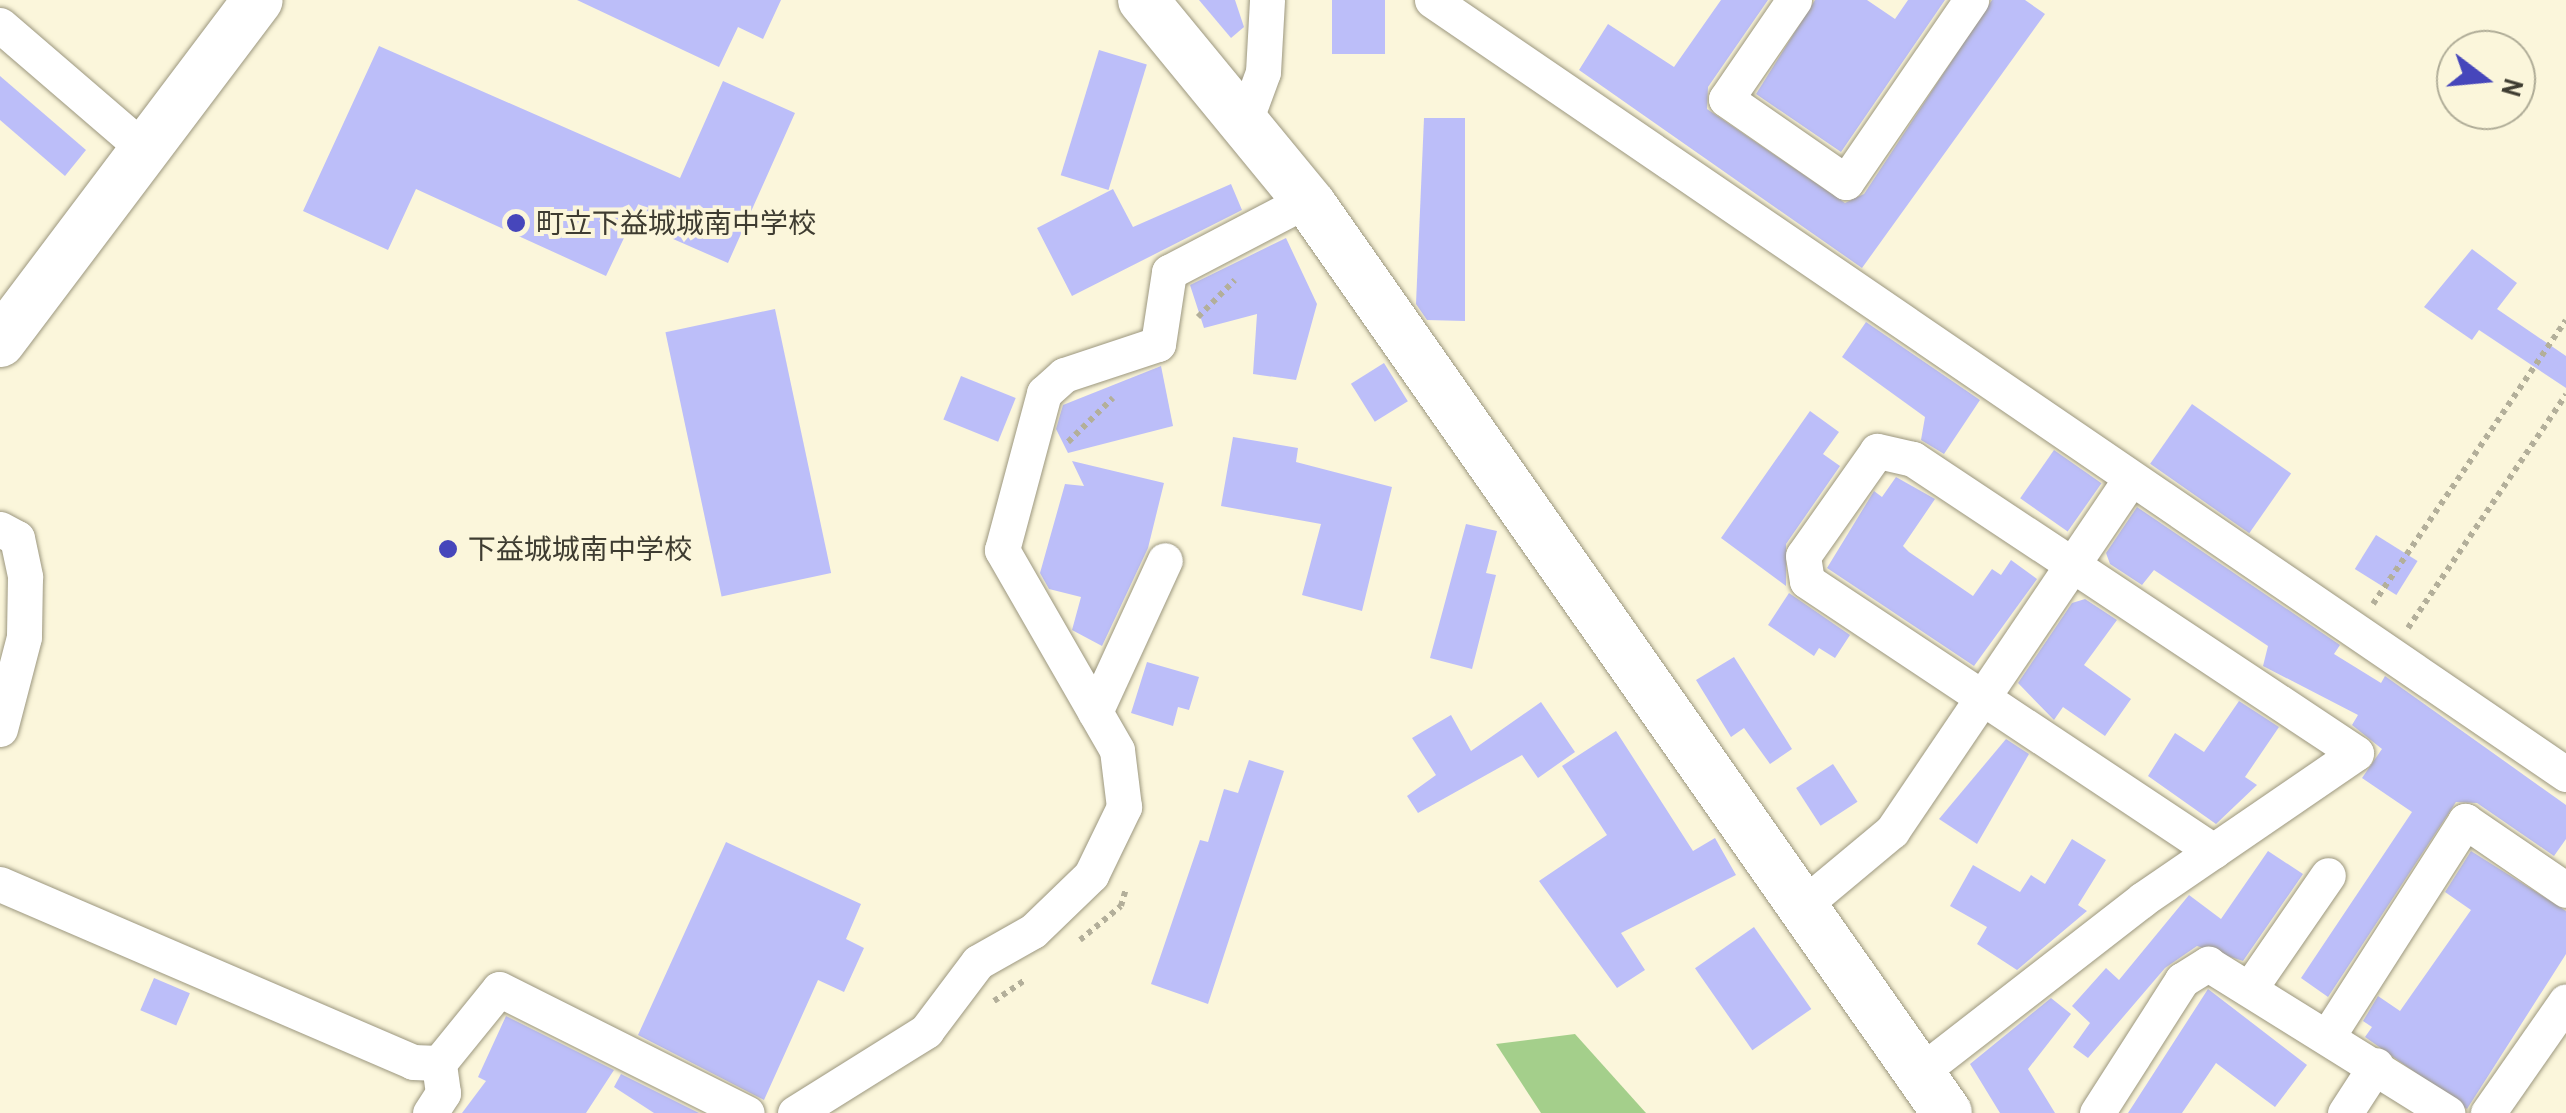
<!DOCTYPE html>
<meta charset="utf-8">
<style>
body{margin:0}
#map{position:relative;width:2566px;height:1113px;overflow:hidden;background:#fbf6db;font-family:"Archivo Narrow","Noto Sans JP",sans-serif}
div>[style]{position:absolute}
.forest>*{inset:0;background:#a4cf8b}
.building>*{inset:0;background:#bcbef9;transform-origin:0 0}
.path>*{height:6px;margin-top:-3px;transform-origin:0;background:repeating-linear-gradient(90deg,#b3af9a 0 5px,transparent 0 10px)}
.roads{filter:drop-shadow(0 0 2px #9c977f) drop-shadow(0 0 2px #9c977f)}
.street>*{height:35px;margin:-17.5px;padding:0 17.5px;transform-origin:17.5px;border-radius:17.5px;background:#fff}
.secondary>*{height:50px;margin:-25px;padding:0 25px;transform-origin:25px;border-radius:25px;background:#fff}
.dots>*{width:28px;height:28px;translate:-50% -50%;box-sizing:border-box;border:5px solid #fbf6db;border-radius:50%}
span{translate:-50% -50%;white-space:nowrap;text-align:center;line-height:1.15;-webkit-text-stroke:8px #fbf6db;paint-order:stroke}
.poi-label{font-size:28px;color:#3e3c31}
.left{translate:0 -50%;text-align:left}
.north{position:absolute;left:2436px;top:30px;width:100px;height:100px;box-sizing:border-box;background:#fbf6db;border:2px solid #afac97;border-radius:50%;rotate:106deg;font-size:28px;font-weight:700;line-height:40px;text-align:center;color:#3e3c31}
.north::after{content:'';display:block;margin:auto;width:35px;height:45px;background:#4646bb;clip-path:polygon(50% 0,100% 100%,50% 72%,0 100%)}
</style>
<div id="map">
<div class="forest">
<i style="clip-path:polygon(1575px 1034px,1646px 1113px,1541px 1113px,1496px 1044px)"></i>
</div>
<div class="building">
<i style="clip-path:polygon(577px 0,781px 0,763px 39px,738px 27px,719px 67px)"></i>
<i style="clip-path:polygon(1199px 0,1235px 0,1244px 27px,1231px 38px)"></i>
<i style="left:1332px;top:0;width:53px;height:54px"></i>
<i style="clip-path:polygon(1721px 0,1768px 0,1708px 87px,1707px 109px,1845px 203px,1864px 194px,1992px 0,2025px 0,2045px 14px,1862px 268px,1579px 70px,1608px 24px,1674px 67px)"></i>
<i style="clip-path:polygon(1815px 0,1867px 0,1895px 19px,1908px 0,1945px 0,1841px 152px,1756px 94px)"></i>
<i style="clip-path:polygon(379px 46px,680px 178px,723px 81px,795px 113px,728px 263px,632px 221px,606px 276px,416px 189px,388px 250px,303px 211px)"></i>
<i style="left:1099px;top:50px;width:50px;height:131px;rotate:17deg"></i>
<i style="clip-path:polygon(0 76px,86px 150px,65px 176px,0 120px)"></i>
<i style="clip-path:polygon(1424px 118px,1465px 118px,1465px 321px,1427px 320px,1416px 304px)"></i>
<i style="clip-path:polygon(1231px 184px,1242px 210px,1072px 296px,1037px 228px,1113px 189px,1133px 227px)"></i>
<i style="clip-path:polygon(1286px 238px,1317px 304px,1296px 380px,1253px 374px,1257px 314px,1204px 328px,1190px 285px)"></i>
<i style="clip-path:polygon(2472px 249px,2517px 283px,2497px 309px,2566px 356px,2566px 388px,2479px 330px,2472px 340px,2424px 307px)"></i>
<i style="left:775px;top:309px;width:270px;height:112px;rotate:78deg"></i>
<i style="clip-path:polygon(1866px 322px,1980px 400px,1944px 454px,1921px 440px,1925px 417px,1842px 357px)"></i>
<i style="left:1384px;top:363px;width:45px;height:39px;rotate:58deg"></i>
<i style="clip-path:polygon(1161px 366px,1173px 426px,1068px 453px,1056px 429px,1063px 405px)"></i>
<i style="left:961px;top:376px;width:59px;height:47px;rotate:22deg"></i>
<i style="left:2192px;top:404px;width:121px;height:73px;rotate:35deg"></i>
<i style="clip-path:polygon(1810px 411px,1839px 432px,1823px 454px,1840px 466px,1786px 544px,1786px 586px,1721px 538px)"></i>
<i style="clip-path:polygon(1233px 437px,1298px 448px,1296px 462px,1392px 487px,1362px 611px,1302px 595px,1321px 524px,1221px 506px)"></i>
<i style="left:2054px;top:450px;width:58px;height:59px;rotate:35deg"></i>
<i style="clip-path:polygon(1072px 461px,1164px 483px,1148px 548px,1102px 646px,1072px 630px,1081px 597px,1049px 589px,1040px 573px,1065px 484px,1084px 486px)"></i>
<i style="clip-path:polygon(1896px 477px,1935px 499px,1903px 546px,1909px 552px,1973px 596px,1992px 569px,2001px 575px,2011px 560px,2037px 579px,1974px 666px,1827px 568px,1874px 491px,1882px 497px)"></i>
<i style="clip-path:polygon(2137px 507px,2340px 645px,2334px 654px,2381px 683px,2385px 676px,2566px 805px,2566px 839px,2554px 856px,2477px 803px,2456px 802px,2328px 997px,2301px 978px,2412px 812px,2362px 778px,2382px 749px,2352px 725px,2358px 715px,2263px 666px,2268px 646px,2154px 570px,2142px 585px,2110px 564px,2106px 553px)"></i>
<i style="clip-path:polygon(1466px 524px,1497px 531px,1486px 573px,1496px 575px,1472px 669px,1430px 658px)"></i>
<i style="left:2376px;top:535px;width:49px;height:40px;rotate:32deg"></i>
<i style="clip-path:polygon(1789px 593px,1850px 635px,1835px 658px,1819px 648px,1814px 656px,1768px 625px)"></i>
<i style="clip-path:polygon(2085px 599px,2117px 620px,2084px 665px,2131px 699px,2105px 736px,2063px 707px,2054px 720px,2018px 683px,2072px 603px)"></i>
<i style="clip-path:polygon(1734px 657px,1792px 749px,1770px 764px,1744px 728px,1731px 737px,1696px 680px)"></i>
<i style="clip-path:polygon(1147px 662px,1199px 677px,1189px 710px,1178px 707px,1173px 726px,1131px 713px)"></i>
<i style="clip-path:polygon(2239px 701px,2279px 727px,2245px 777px,2257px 785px,2216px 824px,2148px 776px,2175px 733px,2204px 752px)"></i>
<i style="clip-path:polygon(1541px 702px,1575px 752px,1538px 778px,1522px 755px,1418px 813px,1407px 796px,1436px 775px,1412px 738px,1451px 715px,1471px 751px)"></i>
<i style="clip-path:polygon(1616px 731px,1693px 851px,1715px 838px,1736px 875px,1621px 933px,1645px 970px,1617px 988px,1539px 881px,1607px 835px,1562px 766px)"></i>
<i style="clip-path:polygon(2006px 739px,2029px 754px,1977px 844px,1939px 819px)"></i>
<i style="clip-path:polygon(1249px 760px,1284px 771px,1208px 1004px,1151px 984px,1200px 840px,1208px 842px,1224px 789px,1238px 793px)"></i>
<i style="left:1833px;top:764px;width:45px;height:44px;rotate:57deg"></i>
<i style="clip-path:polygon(2072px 839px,2106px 860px,2078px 905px,2087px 911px,2017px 970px,1977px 944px,1987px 927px,1950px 906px,1973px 865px,2020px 892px,2031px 875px,2045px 884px)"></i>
<i style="clip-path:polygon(726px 842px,861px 904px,846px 939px,864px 948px,844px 992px,818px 980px,764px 1100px,638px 1035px)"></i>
<i style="clip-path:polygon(2268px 851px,2303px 874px,2243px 961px,2197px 946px,2165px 968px,2088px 1058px,2073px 1047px,2090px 1023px,2072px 1006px,2106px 968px,2119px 980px,2189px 895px,2221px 919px)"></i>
<i style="clip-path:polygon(2471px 851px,2566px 911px,2566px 954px,2467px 1109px,2365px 1037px,2372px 1027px,2363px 1021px,2378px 996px,2400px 1011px,2471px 910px,2445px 892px)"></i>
<i style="left:1754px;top:927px;width:100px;height:72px;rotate:55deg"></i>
<i style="left:154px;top:978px;width:39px;height:35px;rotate:23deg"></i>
<i style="clip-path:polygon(2208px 989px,2307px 1065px,2275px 1107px,2216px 1063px,2182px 1113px,2128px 1113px)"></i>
<i style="clip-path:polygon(2051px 998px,2071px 1014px,2028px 1069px,2055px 1113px,2000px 1113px,1970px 1064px)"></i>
<i style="clip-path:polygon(506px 1016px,614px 1070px,586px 1113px,462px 1113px,486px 1081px,478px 1077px)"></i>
<i style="clip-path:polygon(621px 1074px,699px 1113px,654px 1113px,614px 1087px)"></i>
</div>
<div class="path">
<i style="left:1198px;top:317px;width:52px;rotate:-45deg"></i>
<i style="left:1068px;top:442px;width:63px;rotate:-44.4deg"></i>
<i style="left:2373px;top:604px;width:343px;rotate:-55.8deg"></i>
<i style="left:2408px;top:628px;width:282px;rotate:-55.9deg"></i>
<i style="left:1080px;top:940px;width:53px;rotate:-39.7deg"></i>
<i style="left:1121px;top:906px;width:19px;rotate:-74deg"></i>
<i style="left:994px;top:1001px;width:37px;rotate:-34deg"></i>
</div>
<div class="roads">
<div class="street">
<i style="left:1432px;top:0;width:1373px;rotate:34.32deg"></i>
<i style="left:1794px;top:0;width:120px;rotate:124.5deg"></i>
<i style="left:1726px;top:99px;width:146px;rotate:34.7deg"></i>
<i style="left:1846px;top:182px;width:221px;rotate:-55.5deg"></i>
<i style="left:0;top:25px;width:187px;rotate:40.7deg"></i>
<i style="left:1245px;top:121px;width:52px;rotate:-69.8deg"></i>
<i style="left:1263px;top:72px;width:72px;rotate:-86.8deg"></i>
<i style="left:0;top:529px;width:19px;rotate:28deg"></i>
<i style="left:17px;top:538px;width:40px;rotate:78deg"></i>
<i style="left:25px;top:577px;width:60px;rotate:91deg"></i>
<i style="left:24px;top:637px;width:95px;rotate:104.6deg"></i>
<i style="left:1095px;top:712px;width:167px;rotate:-65.3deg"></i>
<i style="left:0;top:884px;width:450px;rotate:23.3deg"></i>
<i style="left:413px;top:1062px;width:26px;rotate:2deg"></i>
<i style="left:439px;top:1063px;width:95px;rotate:-51deg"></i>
<i style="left:499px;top:989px;width:277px;rotate:26.6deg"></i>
<i style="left:1802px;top:906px;width:117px;rotate:-39.8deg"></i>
<i style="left:1892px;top:831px;width:424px;rotate:-55.9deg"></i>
<i style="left:2250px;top:988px;width:137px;rotate:-55.4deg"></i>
<i style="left:2329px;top:1034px;width:253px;rotate:-57.4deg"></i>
<i style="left:2465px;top:821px;width:122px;rotate:34.3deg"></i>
<i style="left:1919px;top:1073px;width:284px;rotate:-37.8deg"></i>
<i style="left:2143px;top:899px;width:258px;rotate:-34.4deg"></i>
<i style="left:2356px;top:753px;width:532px;rotate:-146.43deg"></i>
<i style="left:1913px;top:459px;width:37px;rotate:-167deg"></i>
<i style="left:1877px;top:451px;width:128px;rotate:125.2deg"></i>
<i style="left:1803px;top:556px;width:25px;rotate:81deg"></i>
<i style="left:1807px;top:581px;width:488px;rotate:33.6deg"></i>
<i style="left:430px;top:1113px;width:24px;rotate:-57deg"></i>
<i style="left:443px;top:1093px;width:30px;rotate:-98deg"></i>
<i style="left:795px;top:1113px;width:155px;rotate:-32deg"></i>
<i style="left:926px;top:1031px;width:86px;rotate:-53deg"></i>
<i style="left:978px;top:962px;width:63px;rotate:-29.4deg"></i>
<i style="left:1033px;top:931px;width:81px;rotate:-44deg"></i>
<i style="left:1091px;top:875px;width:76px;rotate:-64.1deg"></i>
<i style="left:1124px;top:807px;width:57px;rotate:-97deg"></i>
<i style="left:1117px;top:750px;width:231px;rotate:-119.9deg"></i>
<i style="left:1002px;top:550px;width:163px;rotate:-75deg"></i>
<i style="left:1044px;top:393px;width:27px;rotate:-42deg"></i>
<i style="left:1064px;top:375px;width:99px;rotate:-18.3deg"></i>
<i style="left:1158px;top:344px;width:73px;rotate:-81.3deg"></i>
<i style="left:1169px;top:272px;width:156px;rotate:-27.6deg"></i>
<i style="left:2097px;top:1113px;width:158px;rotate:-57.4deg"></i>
<i style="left:2182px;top:980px;width:31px;rotate:-32deg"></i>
<i style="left:2208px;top:964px;width:282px;rotate:31.9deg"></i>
<i style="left:2345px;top:1113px;width:57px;rotate:-57.1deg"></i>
<i style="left:2488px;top:1113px;width:136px;rotate:-55.1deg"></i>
</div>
<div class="secondary">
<i style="left:1143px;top:0;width:266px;rotate:50.6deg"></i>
<i style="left:1312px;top:206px;width:1107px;rotate:55deg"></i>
<i style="left:0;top:342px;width:428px;rotate:-53deg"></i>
</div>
</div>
<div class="dots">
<i style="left:516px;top:223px;background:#4646bb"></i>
<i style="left:448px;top:549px;background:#4646bb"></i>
</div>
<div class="poi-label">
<span class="left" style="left:536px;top:223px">町立下益城城南中学校</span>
<span class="left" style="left:468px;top:549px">下益城城南中学校</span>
</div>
<div class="north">N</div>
</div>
